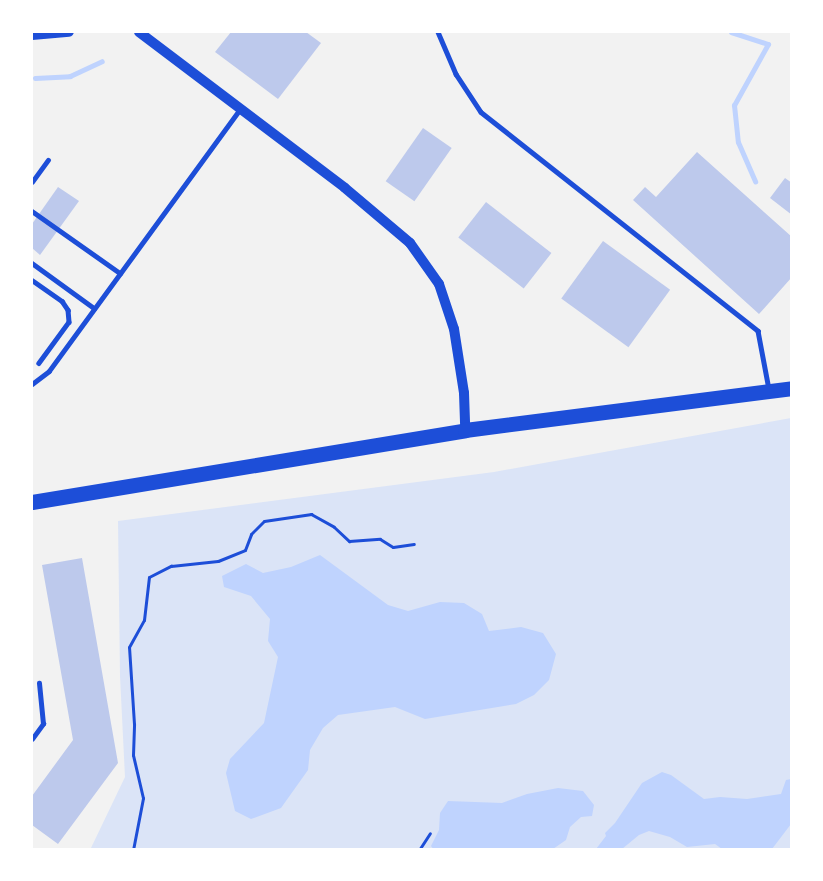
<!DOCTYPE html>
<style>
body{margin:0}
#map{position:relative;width:823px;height:881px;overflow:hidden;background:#f2f2f2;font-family:Arial,sans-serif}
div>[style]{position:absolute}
.green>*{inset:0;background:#dbe4f7}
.water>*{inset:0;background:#bfd3fe}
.stream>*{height:5px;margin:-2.5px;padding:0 2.5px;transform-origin:2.5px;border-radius:2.5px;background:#bfd3fe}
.building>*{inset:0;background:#bdc9ec;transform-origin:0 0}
.path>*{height:3px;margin:-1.5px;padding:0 1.5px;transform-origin:1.5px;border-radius:1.5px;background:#1d4ed8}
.service>*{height:4.5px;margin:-2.25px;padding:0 2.25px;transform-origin:2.25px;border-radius:2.25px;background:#1d4ed8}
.tertiary>*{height:10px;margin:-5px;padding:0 5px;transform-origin:5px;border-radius:5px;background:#1d4ed8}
.trunk>*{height:15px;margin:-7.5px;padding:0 7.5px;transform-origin:7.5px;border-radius:7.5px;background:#1d4ed8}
span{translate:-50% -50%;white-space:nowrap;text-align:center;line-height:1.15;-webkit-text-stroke:4.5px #fff;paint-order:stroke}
.frame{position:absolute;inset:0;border:33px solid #fff;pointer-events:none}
</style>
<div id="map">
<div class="green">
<i style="clip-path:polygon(791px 418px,791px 849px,90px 850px,125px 777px,120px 676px,118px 521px,494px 472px)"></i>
</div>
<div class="water">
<i style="clip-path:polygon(320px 555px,388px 605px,408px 611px,440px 602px,464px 603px,482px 614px,489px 631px,521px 627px,543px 633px,556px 654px,549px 680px,534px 695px,516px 704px,425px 719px,395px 707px,338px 715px,323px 728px,310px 750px,308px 770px,281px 808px,251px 819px,235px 811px,226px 773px,230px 759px,264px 723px,278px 657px,268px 641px,270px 619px,251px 596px,224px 587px,222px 576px,246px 564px,263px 573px,291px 567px)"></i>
<i style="clip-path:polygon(662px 772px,671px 775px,704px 799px,720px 797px,747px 799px,781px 794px,786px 780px,791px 779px,791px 824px,772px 849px,722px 849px,715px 844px,687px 847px,670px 837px,649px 831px,639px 835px,622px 849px,596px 849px,606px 836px,605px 833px,615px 823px,642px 783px)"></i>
<i style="clip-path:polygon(558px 788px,583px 791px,594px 805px,592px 816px,581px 817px,570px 827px,566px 840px,553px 849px,434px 850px,431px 846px,439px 830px,440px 813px,448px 801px,502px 803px,527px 794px)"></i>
</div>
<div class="stream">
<i style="left:731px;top:32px;width:39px;rotate:18deg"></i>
<i style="left:768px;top:44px;width:70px;rotate:119.1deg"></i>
<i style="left:734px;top:105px;width:37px;rotate:84deg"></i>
<i style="left:738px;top:142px;width:43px;rotate:66.4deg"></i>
<i style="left:35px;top:78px;width:35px;rotate:-3deg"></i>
<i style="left:70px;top:76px;width:35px;rotate:-25deg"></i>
</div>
<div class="building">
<i style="clip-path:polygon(231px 32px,306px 32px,321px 43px,278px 99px,215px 52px)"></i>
<i style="left:423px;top:128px;width:35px;height:65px;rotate:35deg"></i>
<i style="clip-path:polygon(697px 152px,792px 237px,792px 277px,759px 314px,633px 200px,645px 187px,656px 197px)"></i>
<i style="clip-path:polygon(785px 178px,792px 183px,792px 215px,770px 198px)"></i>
<i style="clip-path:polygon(58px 187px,79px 201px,40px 255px,32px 248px,32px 224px)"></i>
<i style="left:486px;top:202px;width:83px;height:45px;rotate:38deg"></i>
<i style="left:603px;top:241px;width:83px;height:71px;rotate:36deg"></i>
<i style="clip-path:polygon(82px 558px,118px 763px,58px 844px,32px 825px,32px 796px,73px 740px,42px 565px)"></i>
</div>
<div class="path">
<i style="left:133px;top:850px;width:53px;rotate:-79.1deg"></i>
<i style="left:143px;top:798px;width:44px;rotate:-103.1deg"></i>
<i style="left:133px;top:755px;width:31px;rotate:-88deg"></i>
<i style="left:134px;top:724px;width:77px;rotate:-93.7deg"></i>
<i style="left:129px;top:647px;width:31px;rotate:-61deg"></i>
<i style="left:144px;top:620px;width:43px;rotate:-83.4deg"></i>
<i style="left:149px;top:577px;width:25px;rotate:-27deg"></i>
<i style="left:171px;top:566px;width:47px;rotate:-6.1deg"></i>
<i style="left:218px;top:561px;width:29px;rotate:-22deg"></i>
<i style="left:245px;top:550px;width:17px;rotate:-69deg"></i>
<i style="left:251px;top:534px;width:18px;rotate:-45deg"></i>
<i style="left:264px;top:521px;width:48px;rotate:-8.5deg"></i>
<i style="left:311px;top:514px;width:26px;rotate:29deg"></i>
<i style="left:334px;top:527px;width:21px;rotate:43deg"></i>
<i style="left:349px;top:541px;width:31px;rotate:-4deg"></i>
<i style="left:380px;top:539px;width:15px;rotate:32deg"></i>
<i style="left:393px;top:547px;width:21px;rotate:-8deg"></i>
<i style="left:419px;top:850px;width:20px;rotate:-57deg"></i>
</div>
<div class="service">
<i style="left:438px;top:32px;width:46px;rotate:66.8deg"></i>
<i style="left:456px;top:74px;width:45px;rotate:56.7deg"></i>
<i style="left:481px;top:112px;width:353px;rotate:38.3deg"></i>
<i style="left:758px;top:331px;width:59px;rotate:79.3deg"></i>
<i style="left:32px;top:182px;width:27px;rotate:-54deg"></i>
<i style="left:32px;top:211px;width:108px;rotate:35.2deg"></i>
<i style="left:32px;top:263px;width:77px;rotate:36deg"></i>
<i style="left:32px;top:280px;width:37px;rotate:35deg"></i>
<i style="left:62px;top:301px;width:11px;rotate:56deg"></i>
<i style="left:68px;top:310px;width:12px;rotate:85deg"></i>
<i style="left:69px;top:322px;width:51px;rotate:126.2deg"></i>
<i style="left:32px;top:384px;width:21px;rotate:-37deg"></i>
<i style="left:49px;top:371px;width:324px;rotate:-53.9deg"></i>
<i style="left:32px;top:739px;width:19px;rotate:-54deg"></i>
<i style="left:43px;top:724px;width:41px;rotate:-95.6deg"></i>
</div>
<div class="tertiary">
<i style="left:139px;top:32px;width:258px;rotate:37.1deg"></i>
<i style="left:345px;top:188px;width:85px;rotate:40.2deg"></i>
<i style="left:410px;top:243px;width:50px;rotate:54.7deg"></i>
<i style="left:439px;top:284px;width:47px;rotate:71.6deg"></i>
<i style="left:454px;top:329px;width:65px;rotate:81.1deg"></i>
<i style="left:464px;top:393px;width:37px;rotate:88deg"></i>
<i style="left:32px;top:35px;width:37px;rotate:-5deg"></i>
</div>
<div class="trunk">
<i style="left:32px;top:502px;width:439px;rotate:-9.4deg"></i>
<i style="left:465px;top:430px;width:330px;rotate:-7.3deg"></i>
</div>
<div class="frame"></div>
</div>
